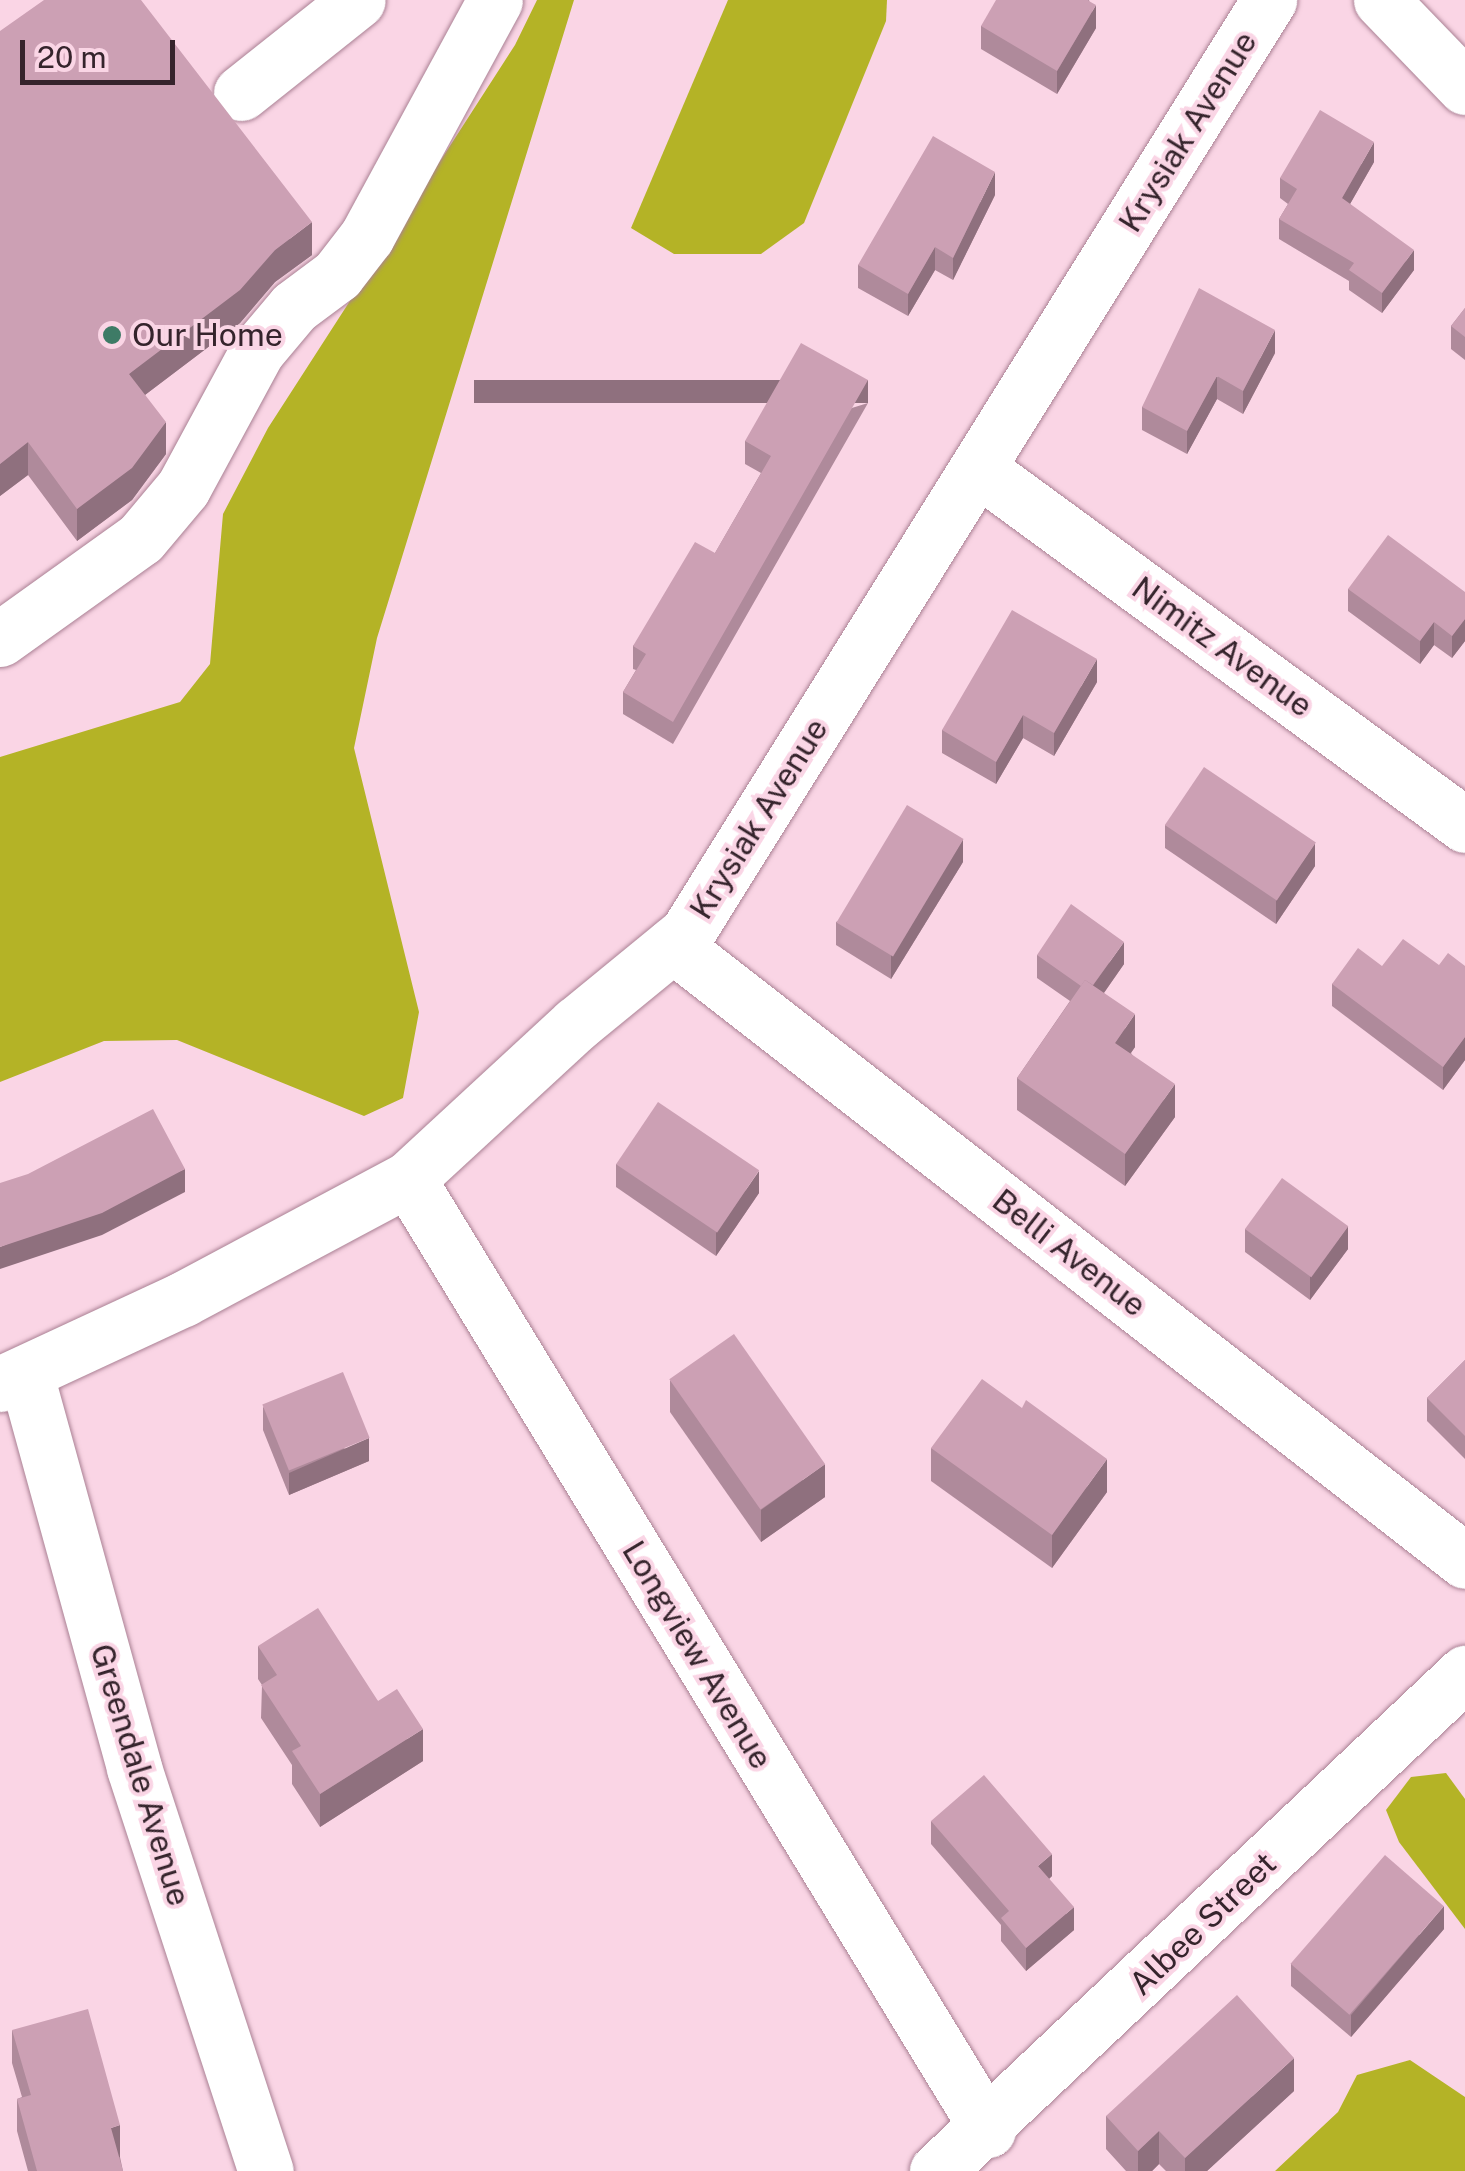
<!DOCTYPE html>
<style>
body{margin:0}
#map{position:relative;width:1465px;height:2171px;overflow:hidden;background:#fad5e5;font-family:"Public Sans",sans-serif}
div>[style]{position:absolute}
.forest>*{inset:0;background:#b4b326}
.roads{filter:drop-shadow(0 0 2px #aa8194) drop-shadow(0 0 2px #aa8194)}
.minor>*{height:55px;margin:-27.5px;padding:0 27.5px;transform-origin:27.5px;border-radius:27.5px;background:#fff}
.wall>*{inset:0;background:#af8a9b}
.shaded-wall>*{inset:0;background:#8f707e;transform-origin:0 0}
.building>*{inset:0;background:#cca0b4;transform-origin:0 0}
.dots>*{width:28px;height:28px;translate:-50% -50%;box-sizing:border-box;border:5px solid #fad5e5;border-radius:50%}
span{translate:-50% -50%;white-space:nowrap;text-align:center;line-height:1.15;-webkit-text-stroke:8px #fad5e5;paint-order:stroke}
.street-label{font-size:32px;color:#35242c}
.poi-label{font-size:32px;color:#35242c}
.left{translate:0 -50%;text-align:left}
.scale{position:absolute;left:20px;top:40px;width:155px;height:45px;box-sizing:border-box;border:5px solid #35242c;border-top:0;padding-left:12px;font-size:30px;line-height:35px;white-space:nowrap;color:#35242c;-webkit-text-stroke:8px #fad5e5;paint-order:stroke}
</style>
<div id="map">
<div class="forest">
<i style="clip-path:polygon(537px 0,574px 0,377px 638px,354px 748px,419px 1012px,403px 1098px,364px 1116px,177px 1040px,104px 1041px,0 1082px,0 757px,180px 702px,210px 664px,223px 514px,268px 428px,515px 45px)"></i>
<i style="clip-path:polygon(728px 0,887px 0,886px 21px,804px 223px,761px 254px,674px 254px,631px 228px)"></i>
<i style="clip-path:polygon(1446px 1773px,1465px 1799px,1465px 1929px,1399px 1842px,1386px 1810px,1411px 1777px)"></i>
<i style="clip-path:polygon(1410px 2060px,1465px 2097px,1465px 2171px,1275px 2171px,1338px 2112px,1357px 2075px)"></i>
</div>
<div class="roads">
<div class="minor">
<i style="left:1381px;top:0;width:121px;rotate:46deg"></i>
<i style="left:241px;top:93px;width:149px;rotate:-38.5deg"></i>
<i style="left:980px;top:470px;width:601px;rotate:36.2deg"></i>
<i style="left:0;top:639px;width:173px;rotate:-35.6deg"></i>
<i style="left:141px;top:538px;width:65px;rotate:-50deg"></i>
<i style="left:183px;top:488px;width:156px;rotate:-61.6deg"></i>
<i style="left:257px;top:351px;width:57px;rotate:-49.9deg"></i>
<i style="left:294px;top:307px;width:54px;rotate:-36.7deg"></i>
<i style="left:337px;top:275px;width:49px;rotate:-52.4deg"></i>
<i style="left:367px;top:236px;width:268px;rotate:-61.5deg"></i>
<i style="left:673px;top:945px;width:1003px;rotate:37.87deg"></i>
<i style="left:408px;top:1179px;width:1114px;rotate:58.62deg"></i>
<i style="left:26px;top:1375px;width:408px;rotate:74.6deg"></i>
<i style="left:134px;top:1768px;width:424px;rotate:71.9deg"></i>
<i style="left:0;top:1384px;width:202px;rotate:-24.9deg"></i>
<i style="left:183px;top:1299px;width:255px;rotate:-28.1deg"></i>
<i style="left:408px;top:1179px;width:229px;rotate:-42.7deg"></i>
<i style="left:576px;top:1024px;width:144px;rotate:-39.3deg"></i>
<i style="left:687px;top:933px;width:1100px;rotate:-58.04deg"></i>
<i style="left:937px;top:2171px;width:726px;rotate:-43.33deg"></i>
</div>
</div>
<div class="wall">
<i style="clip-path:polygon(1089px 0,1096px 28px,1057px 94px,981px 49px,981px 26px)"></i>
<i style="clip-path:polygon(0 31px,312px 255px,275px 282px,240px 323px,145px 395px,166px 454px,132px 500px,77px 541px,28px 475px,0 496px)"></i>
<i style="clip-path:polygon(1374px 162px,1350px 204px,1414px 270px,1382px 313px,1349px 290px,1349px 281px,1279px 239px,1279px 219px,1288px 204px,1280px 198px,1280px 178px)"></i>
<i style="clip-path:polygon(995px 195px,953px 280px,935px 270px,908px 316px,858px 288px,858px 265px)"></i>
<i style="clip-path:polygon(1465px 308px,1465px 360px,1451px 349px,1451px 326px)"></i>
<i style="clip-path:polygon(1275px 353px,1243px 414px,1217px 399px,1187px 454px,1142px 430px,1142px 407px)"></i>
<i style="clip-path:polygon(868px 403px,673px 744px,623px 714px,623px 692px,636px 670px,633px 669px,633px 646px,715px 553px,761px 473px,745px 464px,745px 441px)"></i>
<i style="clip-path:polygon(1348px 589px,1465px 592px,1465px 641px,1452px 658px,1434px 645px,1420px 664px,1348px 611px)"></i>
<i style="clip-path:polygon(1097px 682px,1054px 756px,1023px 738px,996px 784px,942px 753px,942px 730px)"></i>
<i style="clip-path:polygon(1165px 825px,1315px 866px,1276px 924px,1165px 848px)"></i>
<i style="clip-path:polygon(963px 862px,891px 979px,836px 945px,836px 922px)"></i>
<i style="clip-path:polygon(1037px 955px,1124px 964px,1104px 993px,1135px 1047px,1131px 1053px,1175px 1117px,1125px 1186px,1017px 1110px,1017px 1078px,1070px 1001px,1037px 978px)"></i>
<i style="clip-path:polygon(1439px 965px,1465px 966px,1465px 1060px,1443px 1090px,1332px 1006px,1332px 984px,1382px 966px)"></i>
<i style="clip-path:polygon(616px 1164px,759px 1193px,716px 1256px,616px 1187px)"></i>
<i style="clip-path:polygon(1245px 1229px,1348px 1249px,1310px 1300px,1245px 1252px)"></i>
<i style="clip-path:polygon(1465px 1360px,1465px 1459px,1427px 1421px,1427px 1398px)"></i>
<i style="clip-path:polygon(670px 1380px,825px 1497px,761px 1542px,670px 1412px)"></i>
<i style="clip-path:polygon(263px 1407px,369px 1461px,289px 1495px,263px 1430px)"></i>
<i style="clip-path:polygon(931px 1448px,1107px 1492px,1052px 1568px,931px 1481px)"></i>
<i style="clip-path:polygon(258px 1646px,378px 1701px,423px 1761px,320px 1827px,292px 1784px,292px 1765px,261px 1718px,262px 1685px,258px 1679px)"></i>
<i style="clip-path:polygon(931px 1821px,1052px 1876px,1049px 1879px,1074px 1930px,1026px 1971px,1001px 1941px,1001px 1925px,931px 1844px)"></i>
<i style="clip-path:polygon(1444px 1929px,1351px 2037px,1291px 1986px,1291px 1964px)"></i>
<i style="clip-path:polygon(12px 2030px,120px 2157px,123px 2171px,28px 2171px,17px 2131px,17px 2099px,22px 2097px,12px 2063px)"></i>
<i style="clip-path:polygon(1294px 2091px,1207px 2171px,1166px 2171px,1159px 2164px,1152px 2171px,1126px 2171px,1106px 2149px,1106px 2116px)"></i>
</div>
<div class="shaded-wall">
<i style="clip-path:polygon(1096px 5px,1096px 28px,1057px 94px,1057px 71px)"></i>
<i style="clip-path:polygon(1374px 142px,1374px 162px,1342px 218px,1342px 198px)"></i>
<i style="clip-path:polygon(995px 172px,995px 195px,953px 280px,953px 258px)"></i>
<i style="clip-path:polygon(312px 222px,312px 255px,275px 282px,240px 323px,129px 407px,129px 374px,275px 250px)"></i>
<i style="clip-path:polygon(935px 247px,935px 270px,908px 316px,908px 294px)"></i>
<i style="clip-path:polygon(1414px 250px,1414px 270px,1382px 313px,1382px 293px)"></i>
<i style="clip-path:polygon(1275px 330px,1275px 353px,1243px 414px,1243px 391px)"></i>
<i style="clip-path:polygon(1217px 376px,1217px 399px,1187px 454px,1187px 431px)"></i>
<i style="left:868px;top:380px;width:23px;height:394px;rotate:90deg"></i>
<i style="clip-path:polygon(166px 422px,166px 454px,132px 500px,77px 541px,77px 509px)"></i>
<i style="clip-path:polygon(28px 442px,28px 475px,0 496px,0 464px)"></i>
<i style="clip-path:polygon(1465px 619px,1465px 641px,1452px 658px,1452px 636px)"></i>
<i style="clip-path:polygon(1434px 622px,1434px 645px,1420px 664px,1420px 641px)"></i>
<i style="clip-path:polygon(1097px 659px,1097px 682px,1054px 756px,1054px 733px)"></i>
<i style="clip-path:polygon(1023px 715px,1023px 738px,996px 784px,996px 762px)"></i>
<i style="clip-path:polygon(963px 839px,963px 862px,891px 979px,891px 956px)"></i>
<i style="clip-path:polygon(1315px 843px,1315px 866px,1276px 924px,1276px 901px)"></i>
<i style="clip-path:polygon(1124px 942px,1124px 964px,1089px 1014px,1089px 991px)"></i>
<i style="clip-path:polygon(1135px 1014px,1135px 1047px,1115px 1075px,1115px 1043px)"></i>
<i style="clip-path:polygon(1465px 1037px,1465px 1060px,1443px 1090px,1443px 1067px)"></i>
<i style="clip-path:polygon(1175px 1084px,1175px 1117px,1125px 1186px,1125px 1154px)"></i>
<i style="clip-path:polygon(185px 1169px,185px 1192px,102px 1235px,0 1269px,0 1247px)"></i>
<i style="clip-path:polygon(759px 1171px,759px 1193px,716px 1256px,716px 1233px)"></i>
<i style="clip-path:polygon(1348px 1226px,1348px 1249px,1310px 1300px,1310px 1277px)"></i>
<i style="clip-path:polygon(369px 1438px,369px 1461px,289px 1495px,289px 1473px)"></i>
<i style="clip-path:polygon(1107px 1459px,1107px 1492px,1052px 1568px,1052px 1535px)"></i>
<i style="clip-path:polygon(825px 1464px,825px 1497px,761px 1542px,761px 1510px)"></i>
<i style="clip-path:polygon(423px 1729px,423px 1761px,320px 1827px,320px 1794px)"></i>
<i style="clip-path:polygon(1052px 1854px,1052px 1876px,1038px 1889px,1038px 1866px)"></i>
<i style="clip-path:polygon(1444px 1906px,1444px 1929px,1351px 2037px,1351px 2015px)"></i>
<i style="clip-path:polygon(1074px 1907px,1074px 1930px,1026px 1971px,1026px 1948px)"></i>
<i style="clip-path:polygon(1294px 2058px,1294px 2091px,1207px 2171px,1185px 2171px,1185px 2158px)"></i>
<i style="clip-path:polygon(120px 2125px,120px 2157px,111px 2160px,111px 2128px)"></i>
<i style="clip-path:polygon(1159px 2131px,1159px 2164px,1152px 2171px,1138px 2171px,1138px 2151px)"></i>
</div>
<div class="building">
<i style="clip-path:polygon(44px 0,141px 0,312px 222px,275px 250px,240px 290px,129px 374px,166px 422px,132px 468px,77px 509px,28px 442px,0 464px,0 31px)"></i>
<i style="clip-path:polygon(996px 0,1087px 0,1096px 5px,1057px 71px,981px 26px)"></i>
<i style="clip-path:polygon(1320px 110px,1374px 142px,1342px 198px,1414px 250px,1382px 293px,1349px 270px,1354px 263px,1279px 219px,1297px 189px,1280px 178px)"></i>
<i style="clip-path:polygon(933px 136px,995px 172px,953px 258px,935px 247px,908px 294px,858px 265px)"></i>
<i style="clip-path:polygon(1199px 288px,1275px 330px,1243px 391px,1217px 376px,1187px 431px,1142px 407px)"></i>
<i style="clip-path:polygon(1465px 308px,1465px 337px,1451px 326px)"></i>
<i style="clip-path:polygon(801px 343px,868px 380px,673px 722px,623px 692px,646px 654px,633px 646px,695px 542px,715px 553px,771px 456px,745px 441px)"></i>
<i style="clip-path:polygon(1388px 535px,1465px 592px,1465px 619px,1452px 636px,1434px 622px,1420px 641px,1348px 589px)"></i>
<i style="clip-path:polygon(1012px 610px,1097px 659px,1054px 733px,1023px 715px,996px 762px,942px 730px)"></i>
<i style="left:1204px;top:767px;width:135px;height:70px;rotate:34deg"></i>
<i style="left:907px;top:805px;width:66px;height:137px;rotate:31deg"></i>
<i style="clip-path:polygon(1071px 904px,1124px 942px,1093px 985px,1085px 980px,1081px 986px,1037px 955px)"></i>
<i style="clip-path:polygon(1403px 939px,1439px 965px,1448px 953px,1465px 966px,1465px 1037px,1443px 1067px,1332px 984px,1358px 948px,1382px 966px)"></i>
<i style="clip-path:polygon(1085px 980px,1135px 1014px,1115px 1043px,1175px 1084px,1125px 1154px,1017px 1078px)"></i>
<i style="left:658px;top:1102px;width:122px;height:75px;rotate:34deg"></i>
<i style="clip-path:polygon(153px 1109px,185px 1169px,102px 1213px,0 1247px,0 1183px,28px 1174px)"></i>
<i style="left:1282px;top:1178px;width:82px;height:63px;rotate:36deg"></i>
<i style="left:734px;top:1334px;width:159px;height:79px;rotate:55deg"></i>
<i style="clip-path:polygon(1465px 1360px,1465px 1436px,1427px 1398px)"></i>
<i style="left:343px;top:1372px;width:71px;height:87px;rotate:68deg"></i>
<i style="clip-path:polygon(982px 1379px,1022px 1408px,1026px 1400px,1107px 1459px,1052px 1535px,931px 1448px)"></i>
<i style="clip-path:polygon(318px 1608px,378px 1701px,397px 1689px,423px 1729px,320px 1794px,292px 1751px,301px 1746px,261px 1685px,277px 1675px,258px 1646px)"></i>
<i style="clip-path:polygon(984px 1775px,1052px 1854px,1038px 1866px,1074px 1907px,1026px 1948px,1001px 1918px,1009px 1911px,931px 1821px)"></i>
<i style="left:1385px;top:1855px;width:78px;height:144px;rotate:41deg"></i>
<i style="clip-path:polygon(1237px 1995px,1294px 2058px,1185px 2158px,1159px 2131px,1138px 2151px,1106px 2116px)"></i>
<i style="clip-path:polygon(88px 2009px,120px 2125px,111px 2128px,123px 2171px,37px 2171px,17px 2099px,31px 2095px,12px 2030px)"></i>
</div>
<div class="dots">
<i style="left:112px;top:335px;background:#3e7b66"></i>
</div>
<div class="street-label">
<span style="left:1188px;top:132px;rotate:-58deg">Krysiak Avenue</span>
<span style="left:1222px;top:647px;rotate:36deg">Nimitz Avenue</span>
<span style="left:759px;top:819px;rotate:-58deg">Krysiak Avenue</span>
<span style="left:1069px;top:1253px;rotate:38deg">Belli Avenue</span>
<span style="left:697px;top:1655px;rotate:59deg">Longview Avenue</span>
<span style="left:140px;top:1775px;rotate:73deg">Greendale Avenue</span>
<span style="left:1203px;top:1924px;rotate:-44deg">Albee Street</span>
</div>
<div class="poi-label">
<span class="left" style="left:132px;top:335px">Our Home</span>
</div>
<div class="scale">20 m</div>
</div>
